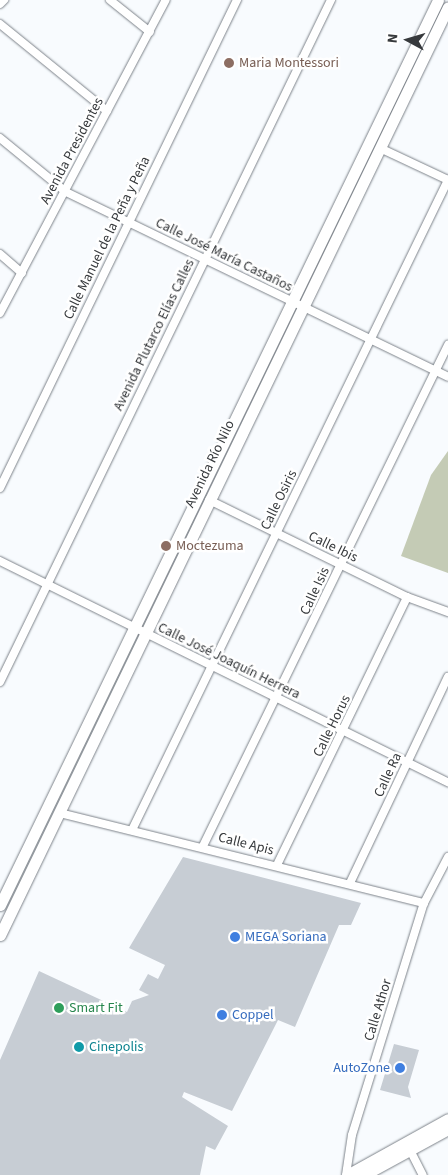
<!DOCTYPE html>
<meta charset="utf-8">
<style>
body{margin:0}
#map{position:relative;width:448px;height:1175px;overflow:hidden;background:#f8fbfe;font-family:"Source Sans 3",sans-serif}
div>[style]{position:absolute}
.green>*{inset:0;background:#c4cbb5}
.building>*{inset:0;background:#c7cdd4}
.roads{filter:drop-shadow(0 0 1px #7d838a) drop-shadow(0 0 1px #7d838a)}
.minor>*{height:8px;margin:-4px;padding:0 4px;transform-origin:4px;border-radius:4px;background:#fff}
.secondary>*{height:11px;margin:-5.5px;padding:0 5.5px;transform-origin:5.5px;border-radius:5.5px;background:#fff}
.dots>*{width:14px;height:14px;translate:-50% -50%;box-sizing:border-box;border:2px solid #fff;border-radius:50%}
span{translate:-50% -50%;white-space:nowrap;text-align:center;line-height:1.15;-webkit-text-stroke:5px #fff;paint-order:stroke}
.education-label{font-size:14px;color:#785e54}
.left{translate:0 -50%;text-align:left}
.street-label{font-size:14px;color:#36393c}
.shop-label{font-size:14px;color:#366cbe}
.right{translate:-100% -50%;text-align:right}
.leisure-label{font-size:14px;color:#27864d}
.culture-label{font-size:14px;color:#0d838f}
.north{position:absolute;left:383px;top:15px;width:50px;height:50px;-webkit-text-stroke:4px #fff;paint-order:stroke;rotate:276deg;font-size:14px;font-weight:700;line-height:20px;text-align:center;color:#36393c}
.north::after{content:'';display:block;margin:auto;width:18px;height:22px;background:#36393c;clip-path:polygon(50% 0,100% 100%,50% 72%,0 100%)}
</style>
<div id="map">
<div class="green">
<i style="clip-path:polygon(448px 451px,448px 573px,401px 556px,431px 475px)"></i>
</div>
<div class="building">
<i style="clip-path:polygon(183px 857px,361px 903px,351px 925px,339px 925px,295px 1027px,278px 1020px,232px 1111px,184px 1092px,182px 1097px,228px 1126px,215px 1150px,206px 1146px,200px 1175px,0 1175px,0 1060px,39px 971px,127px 1012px,132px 1001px,149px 995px,139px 990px,148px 974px,158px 979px,165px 965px,129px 948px)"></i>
<i style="clip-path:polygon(394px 1044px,419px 1050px,408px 1087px,411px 1098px,380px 1090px)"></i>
</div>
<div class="roads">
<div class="minor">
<i style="left:110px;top:0;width:51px;rotate:38.7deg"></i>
<i style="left:0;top:4px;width:6px;rotate:-45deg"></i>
<i style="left:0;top:24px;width:138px;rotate:39.1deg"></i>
<i style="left:0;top:138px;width:85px;rotate:39.3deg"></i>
<i style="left:66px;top:192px;width:424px;rotate:25.8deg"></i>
<i style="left:380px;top:148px;width:75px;rotate:25.2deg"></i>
<i style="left:0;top:254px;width:29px;rotate:41deg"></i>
<i style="left:0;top:313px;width:354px;rotate:-62.1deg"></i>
<i style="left:0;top:488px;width:543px;rotate:-64.1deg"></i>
<i style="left:209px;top:500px;width:220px;rotate:26.1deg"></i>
<i style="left:407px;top:597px;width:44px;rotate:20.1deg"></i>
<i style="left:0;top:561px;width:500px;rotate:26.3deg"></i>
<i style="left:0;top:682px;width:758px;rotate:-64.11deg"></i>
<i style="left:60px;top:813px;width:375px;rotate:13.9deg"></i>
<i style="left:132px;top:830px;width:723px;rotate:-64.07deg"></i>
<i style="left:203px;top:846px;width:558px;rotate:-63.94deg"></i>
<i style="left:277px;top:865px;width:298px;rotate:-64.1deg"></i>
<i style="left:350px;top:883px;width:228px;rotate:-64.6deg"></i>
<i style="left:410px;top:1150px;width:28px;rotate:63deg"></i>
<i style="left:346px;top:1175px;width:40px;rotate:-81.5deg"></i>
<i style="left:352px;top:1135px;width:243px;rotate:-72.8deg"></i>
<i style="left:424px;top:903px;width:52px;rotate:-62.4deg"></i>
</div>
<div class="secondary">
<i style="left:0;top:905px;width:1005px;rotate:-64.17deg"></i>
<i style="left:0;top:935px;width:1030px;rotate:-64.23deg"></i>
<i style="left:347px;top:1175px;width:115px;rotate:-29deg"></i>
<i style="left:364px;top:1175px;width:96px;rotate:-28.7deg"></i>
</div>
</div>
<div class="dots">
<i style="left:229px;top:63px;background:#8d6e63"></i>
<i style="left:166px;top:546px;background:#8d6e63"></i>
<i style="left:235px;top:937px;background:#3f7fe0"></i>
<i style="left:59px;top:1008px;background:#2e9e5b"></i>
<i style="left:222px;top:1015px;background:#3f7fe0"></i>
<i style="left:79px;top:1047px;background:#0f9aa8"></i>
<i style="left:400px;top:1068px;background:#3f7fe0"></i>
</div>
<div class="education-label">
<span class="left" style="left:239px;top:63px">Maria Montessori</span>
<span class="left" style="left:176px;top:546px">Moctezuma</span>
</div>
<div class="street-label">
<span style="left:72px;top:151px;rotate:-62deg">Avenida Presidentes</span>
<span style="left:107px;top:238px;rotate:-64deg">Calle Manuel de la Peña y Peña</span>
<span style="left:224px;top:255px;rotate:26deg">Calle José María Castaños</span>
<span style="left:154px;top:335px;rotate:-64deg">Avenida Plutarco Elías Calles</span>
<span style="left:210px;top:464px;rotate:-64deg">Avenida Río Nilo</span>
<span style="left:279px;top:500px;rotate:-64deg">Calle Osiris</span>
<span style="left:333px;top:547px;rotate:26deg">Calle Ibis</span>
<span style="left:315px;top:591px;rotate:-65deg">Calle Isis</span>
<span style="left:229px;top:661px;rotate:26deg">Calle José Joaquín Herrera</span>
<span style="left:332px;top:726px;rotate:-64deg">Calle Horus</span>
<span style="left:388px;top:775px;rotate:-65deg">Calle Ra</span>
<span style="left:246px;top:844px;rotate:14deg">Calle Apis</span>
<span style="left:378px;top:1010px;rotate:-73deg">Calle Athor</span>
</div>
<div class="shop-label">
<span class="left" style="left:245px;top:937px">MEGA Soriana</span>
<span class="left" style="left:232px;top:1015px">Coppel</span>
<span class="right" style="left:390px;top:1068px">AutoZone</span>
</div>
<div class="leisure-label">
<span class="left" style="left:69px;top:1008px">Smart Fit</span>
</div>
<div class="culture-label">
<span class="left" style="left:89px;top:1047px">Cinepolis</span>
</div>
<div class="north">N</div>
</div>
